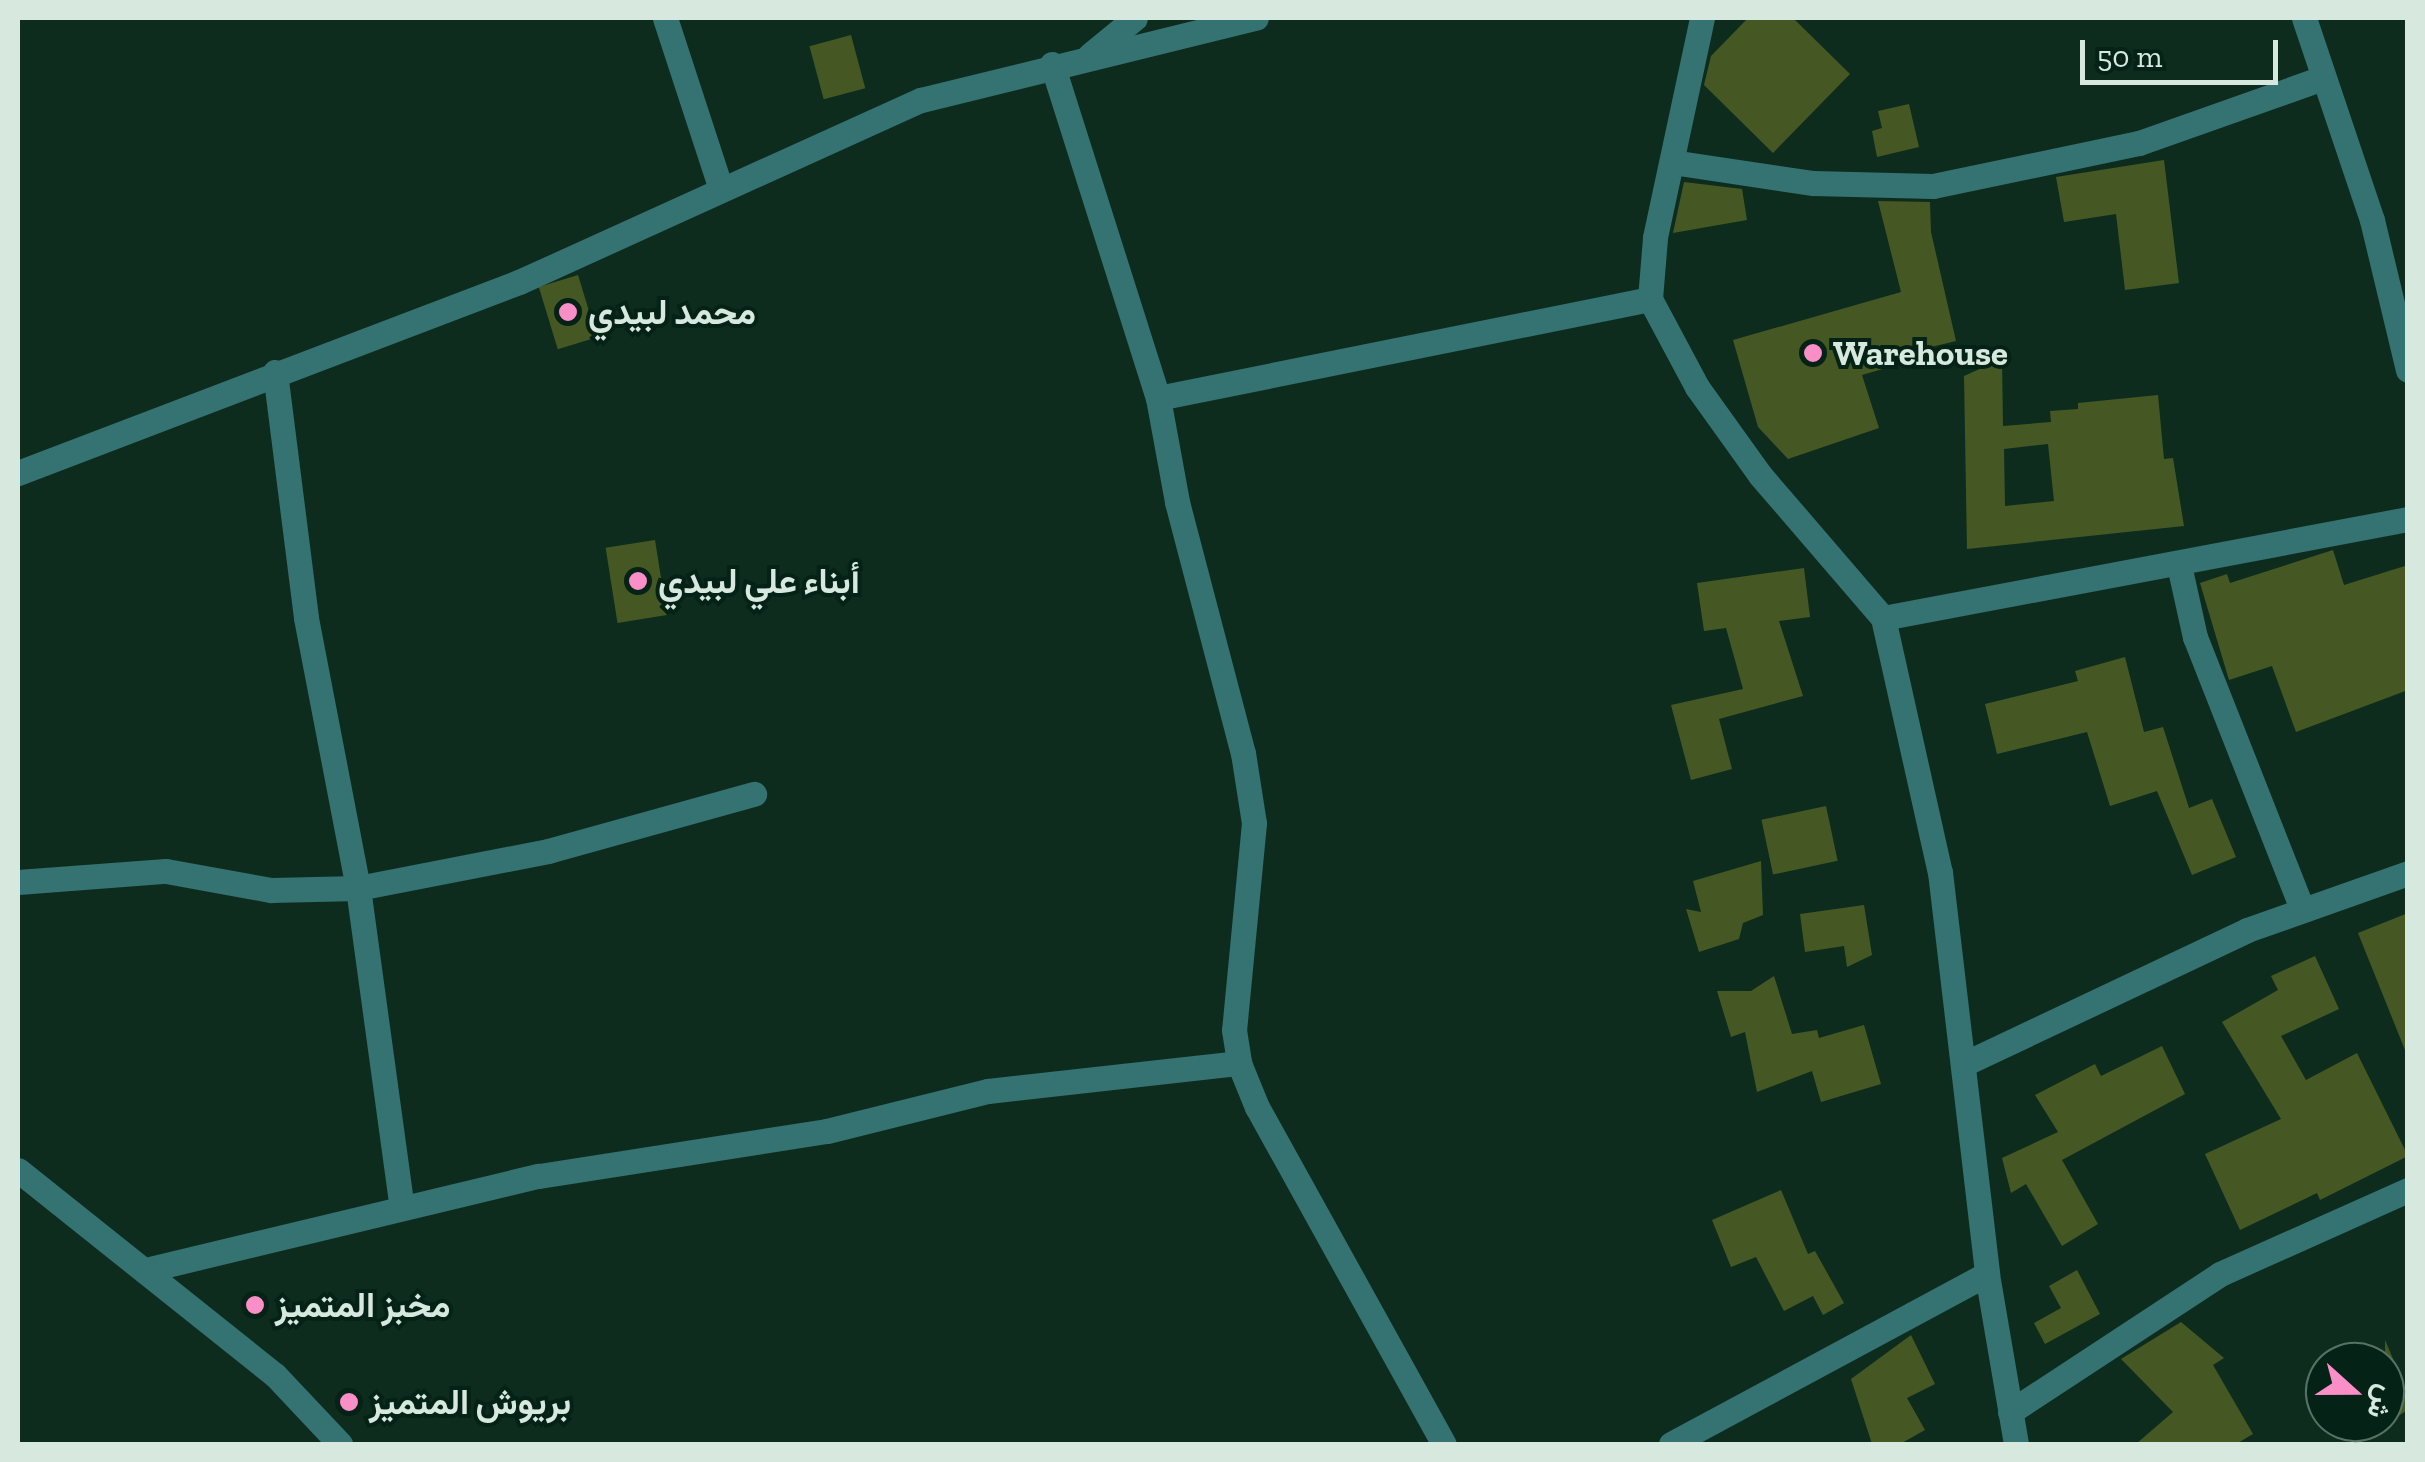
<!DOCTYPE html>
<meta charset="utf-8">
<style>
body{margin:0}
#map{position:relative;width:2425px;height:1462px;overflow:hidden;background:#0e2c1e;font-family:"Zilla Slab",Vazirmatn,serif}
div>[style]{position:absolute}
.building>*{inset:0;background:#455823;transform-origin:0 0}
.minor>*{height:25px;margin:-12.5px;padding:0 12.5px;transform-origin:12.5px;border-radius:12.5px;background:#357272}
.tertiary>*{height:25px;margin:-12.5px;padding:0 12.5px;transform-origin:12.5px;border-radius:12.5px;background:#357272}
.dots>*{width:28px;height:28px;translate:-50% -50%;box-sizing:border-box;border:5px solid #042215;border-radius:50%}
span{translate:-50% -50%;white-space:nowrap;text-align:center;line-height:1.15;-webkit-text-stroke:8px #042215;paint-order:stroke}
.poi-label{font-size:35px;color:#d7e8de;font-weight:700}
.left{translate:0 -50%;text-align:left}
.frame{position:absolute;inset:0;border:20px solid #d7e8de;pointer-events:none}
.north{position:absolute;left:2305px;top:1342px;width:100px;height:100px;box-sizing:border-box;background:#042215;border:2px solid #587165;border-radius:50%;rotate:111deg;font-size:28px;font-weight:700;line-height:40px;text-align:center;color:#d7e8de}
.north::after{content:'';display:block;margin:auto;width:35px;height:45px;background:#fa8fc8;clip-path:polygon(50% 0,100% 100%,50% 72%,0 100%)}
.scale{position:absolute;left:2080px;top:40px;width:198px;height:45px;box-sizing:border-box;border:5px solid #d7e8de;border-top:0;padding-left:12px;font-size:30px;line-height:35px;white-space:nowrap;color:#d7e8de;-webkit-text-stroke:8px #042215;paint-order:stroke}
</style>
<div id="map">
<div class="building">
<i style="clip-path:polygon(1748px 18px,1793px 18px,1850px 74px,1773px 153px,1704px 85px,1711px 56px)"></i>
<i style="left:851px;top:35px;width:55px;height:43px;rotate:75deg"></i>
<i style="clip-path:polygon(1909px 104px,1919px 147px,1877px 157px,1872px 131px,1882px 128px,1878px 111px)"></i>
<i style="clip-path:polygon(2164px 160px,2179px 283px,2125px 290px,2116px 214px,2064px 222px,2056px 177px)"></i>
<i style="clip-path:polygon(1684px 182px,1742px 189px,1747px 220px,1673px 233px)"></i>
<i style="clip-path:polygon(1878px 201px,1930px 202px,1931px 232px,1956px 341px,1890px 357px,1893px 366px,1862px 375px,1879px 428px,1788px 459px,1758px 427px,1733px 340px,1901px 292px)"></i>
<i style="left:578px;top:275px;width:65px;height:41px;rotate:73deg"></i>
<i style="clip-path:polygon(evenodd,2002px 359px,2003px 426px,2051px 422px,2050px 411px,2078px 409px,2078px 403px,2158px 395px,2164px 459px,2173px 458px,2184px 526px,1967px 549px,1964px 376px,2002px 359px,2048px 444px,2054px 501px,2005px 506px,2004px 449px,2048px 444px)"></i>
<i style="left:655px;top:540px;width:76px;height:50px;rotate:81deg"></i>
<i style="clip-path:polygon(2333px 550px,2344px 585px,2408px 565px,2408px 690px,2296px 732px,2272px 666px,2229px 680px,2200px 583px,2227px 574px,2230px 583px)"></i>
<i style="clip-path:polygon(1804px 568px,1810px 617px,1779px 621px,1803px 696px,1719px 719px,1732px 769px,1691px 780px,1671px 705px,1743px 689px,1726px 628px,1704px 631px,1697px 583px)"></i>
<i style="clip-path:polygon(2125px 657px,2144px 732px,2163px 727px,2189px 808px,2212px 799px,2236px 857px,2192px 875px,2157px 791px,2110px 806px,2087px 732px,1997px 754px,1985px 704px,2078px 681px,2075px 671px)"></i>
<i style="left:1826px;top:806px;width:56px;height:66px;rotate:78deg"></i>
<i style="clip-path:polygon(1761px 861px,1763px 915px,1743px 923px,1739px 939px,1699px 952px,1686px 909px,1701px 912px,1693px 881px)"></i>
<i style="clip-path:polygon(1864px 905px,1872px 955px,1847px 967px,1844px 946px,1805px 952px,1800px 914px)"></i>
<i style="clip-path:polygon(2408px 913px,2408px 1055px,2407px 1055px,2358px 933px)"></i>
<i style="clip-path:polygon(2315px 956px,2339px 1009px,2281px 1036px,2306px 1080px,2357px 1053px,2408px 1156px,2320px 1200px,2317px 1193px,2240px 1230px,2205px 1154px,2281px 1119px,2222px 1022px,2278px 990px,2271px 976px)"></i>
<i style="clip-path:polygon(1774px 976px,1792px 1034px,1817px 1030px,1819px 1038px,1864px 1025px,1881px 1084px,1821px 1102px,1812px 1071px,1757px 1092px,1745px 1032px,1731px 1037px,1717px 991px,1751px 991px)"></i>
<i style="clip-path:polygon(2162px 1046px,2185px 1094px,2062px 1160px,2098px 1224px,2062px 1246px,2026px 1184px,2011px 1193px,2002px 1158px,2058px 1132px,2035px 1095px,2095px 1064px,2101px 1076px)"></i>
<i style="clip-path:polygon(1781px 1190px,1808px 1254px,1815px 1251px,1844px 1303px,1823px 1315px,1813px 1296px,1784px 1311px,1756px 1257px,1731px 1267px,1712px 1220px)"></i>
<i style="clip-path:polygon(2077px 1270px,2100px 1314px,2045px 1344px,2034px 1323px,2061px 1308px,2049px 1286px)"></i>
<i style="clip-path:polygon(2181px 1322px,2224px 1358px,2213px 1365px,2253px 1434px,2236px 1444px,2136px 1444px,2173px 1412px,2121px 1359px)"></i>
<i style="clip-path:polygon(1911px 1335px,1935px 1384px,1907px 1398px,1925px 1430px,1900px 1444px,1872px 1444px,1851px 1379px)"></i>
<i style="clip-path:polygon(2385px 1340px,2408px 1394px,2408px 1410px,2385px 1424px)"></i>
</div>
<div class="minor">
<i style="left:665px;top:18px;width:177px;rotate:71.9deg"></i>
<i style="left:1702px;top:18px;width:225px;rotate:102.1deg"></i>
<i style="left:1655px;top:238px;width:61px;rotate:94.7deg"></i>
<i style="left:1650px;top:299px;width:100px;rotate:61.9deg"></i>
<i style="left:1697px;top:387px;width:108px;rotate:54.4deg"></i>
<i style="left:1760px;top:475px;width:189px;rotate:49.3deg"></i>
<i style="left:1883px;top:618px;width:260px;rotate:77.4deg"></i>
<i style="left:1940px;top:872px;width:405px;rotate:83.3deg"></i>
<i style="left:1987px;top:1274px;width:172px;rotate:80.3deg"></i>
<i style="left:2304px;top:18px;width:213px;rotate:71.4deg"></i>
<i style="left:2372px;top:220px;width:154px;rotate:76.5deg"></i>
<i style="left:1090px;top:55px;width:58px;rotate:-39.4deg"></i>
<i style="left:1052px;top:64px;width:350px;rotate:72.4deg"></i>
<i style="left:1158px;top:398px;width:106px;rotate:79.6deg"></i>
<i style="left:1177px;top:502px;width:260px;rotate:75.3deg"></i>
<i style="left:1243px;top:753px;width:71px;rotate:81.1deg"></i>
<i style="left:1254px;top:823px;width:208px;rotate:95.5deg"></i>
<i style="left:1234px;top:1030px;width:33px;rotate:81deg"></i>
<i style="left:1239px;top:1063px;width:48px;rotate:67.8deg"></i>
<i style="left:1257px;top:1107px;width:385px;rotate:61deg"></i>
<i style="left:1672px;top:162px;width:143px;rotate:8.5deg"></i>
<i style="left:1813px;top:183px;width:120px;rotate:1.4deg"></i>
<i style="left:1933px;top:186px;width:210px;rotate:-11.8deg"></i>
<i style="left:2139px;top:143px;width:195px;rotate:-19.5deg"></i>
<i style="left:275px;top:372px;width:248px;rotate:82.8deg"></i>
<i style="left:306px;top:618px;width:275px;rotate:79.1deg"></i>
<i style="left:358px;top:888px;width:323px;rotate:82.2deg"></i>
<i style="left:1158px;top:398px;width:502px;rotate:-11.38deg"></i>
<i style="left:2179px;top:565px;width:74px;rotate:77.5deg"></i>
<i style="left:2195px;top:637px;width:292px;rotate:68.5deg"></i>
<i style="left:1883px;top:618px;width:534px;rotate:-10.68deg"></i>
<i style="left:18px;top:882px;width:148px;rotate:-4.3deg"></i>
<i style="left:166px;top:871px;width:107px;rotate:10.3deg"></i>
<i style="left:271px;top:890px;width:87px;rotate:-1.3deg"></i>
<i style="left:358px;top:888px;width:194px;rotate:-11deg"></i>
<i style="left:548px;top:851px;width:214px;rotate:-15.5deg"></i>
<i style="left:1966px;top:1063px;width:311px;rotate:-25.3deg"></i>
<i style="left:2247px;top:930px;width:171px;rotate:-19.5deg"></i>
<i style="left:146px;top:1270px;width:404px;rotate:-13.5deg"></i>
<i style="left:539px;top:1176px;width:291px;rotate:-8.9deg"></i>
<i style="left:827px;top:1131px;width:166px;rotate:-14deg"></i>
<i style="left:988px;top:1091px;width:253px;rotate:-6.4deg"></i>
<i style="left:2010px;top:1412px;width:251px;rotate:-33.3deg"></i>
<i style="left:2220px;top:1274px;width:206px;rotate:-24.1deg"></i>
<i style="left:1671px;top:1444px;width:359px;rotate:-28.3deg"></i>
</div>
<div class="tertiary">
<i style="left:18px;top:473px;width:536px;rotate:-20.87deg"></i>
<i style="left:519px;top:282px;width:441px;rotate:-24.4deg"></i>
<i style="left:921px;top:100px;width:345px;rotate:-13.8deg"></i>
<i style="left:18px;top:1170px;width:329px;rotate:38.6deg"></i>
<i style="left:275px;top:1375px;width:95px;rotate:46.7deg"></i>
</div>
<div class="dots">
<i style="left:568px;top:312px;background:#fa8fc8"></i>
<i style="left:1813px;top:353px;background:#fa8fc8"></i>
<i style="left:638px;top:581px;background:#fa8fc8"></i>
<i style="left:255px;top:1305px;background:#fa8fc8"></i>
<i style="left:349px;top:1402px;background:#fa8fc8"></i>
</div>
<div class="poi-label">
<span class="left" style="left:588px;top:312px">محمد لبيدي</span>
<span class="left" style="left:1833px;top:353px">Warehouse</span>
<span class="left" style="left:658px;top:581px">أبناء علي لبيدي</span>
<span class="left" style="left:275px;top:1305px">مخبز المتميز</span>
<span class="left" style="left:369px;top:1402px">بريوش المتميز</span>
</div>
<div class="frame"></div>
<div class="north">ش</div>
<div class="scale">50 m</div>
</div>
